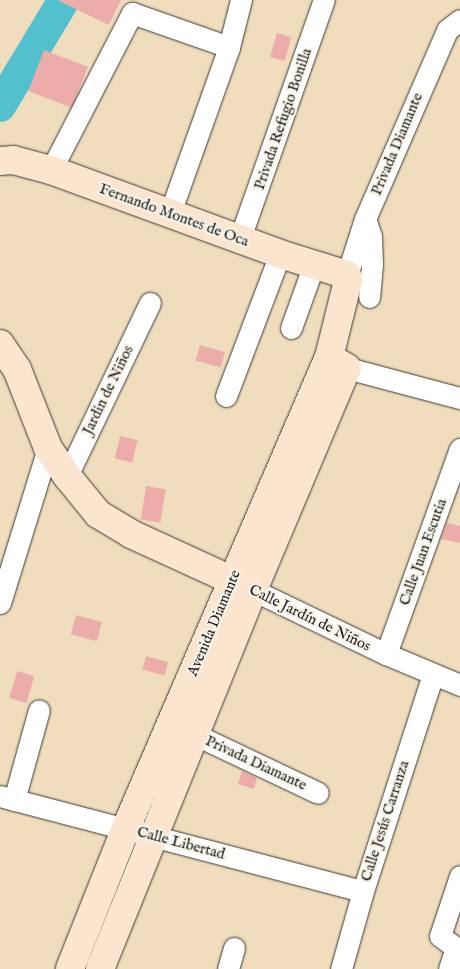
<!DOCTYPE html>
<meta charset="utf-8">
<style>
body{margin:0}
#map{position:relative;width:460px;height:969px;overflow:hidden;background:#f0ddbd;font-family:"IM FELL English",serif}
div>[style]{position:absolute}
.river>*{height:32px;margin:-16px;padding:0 16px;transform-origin:16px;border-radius:16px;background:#53c0cd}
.building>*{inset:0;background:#ecadaa;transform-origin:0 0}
.roads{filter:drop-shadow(0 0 1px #3c3934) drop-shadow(0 0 1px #3c3934)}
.street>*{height:21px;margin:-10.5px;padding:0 10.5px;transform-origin:10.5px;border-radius:10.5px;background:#fff}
.secondary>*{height:28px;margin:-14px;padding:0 14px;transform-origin:14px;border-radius:14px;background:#fce5cf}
span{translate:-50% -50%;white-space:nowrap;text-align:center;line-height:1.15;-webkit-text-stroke:4.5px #f7f3e8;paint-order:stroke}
.street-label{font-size:15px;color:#1c1c1c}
</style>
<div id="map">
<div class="river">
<i style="left:0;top:106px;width:124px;rotate:-58.9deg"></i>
</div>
<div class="building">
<i style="clip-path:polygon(57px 0,121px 0,109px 25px)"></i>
<i style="left:277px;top:33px;width:15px;height:25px;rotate:16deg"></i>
<i style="left:44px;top:50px;width:47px;height:44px;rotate:21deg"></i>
<i style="left:200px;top:345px;width:26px;height:16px;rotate:16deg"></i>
<i style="left:120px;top:436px;width:18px;height:23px;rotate:13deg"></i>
<i style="left:146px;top:486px;width:20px;height:34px;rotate:9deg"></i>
<i style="clip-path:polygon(447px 523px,460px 526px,460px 543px,441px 539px)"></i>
<i style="left:76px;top:615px;width:27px;height:20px;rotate:15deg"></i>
<i style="left:146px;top:656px;width:23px;height:14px;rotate:15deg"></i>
<i style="left:17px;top:671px;width:18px;height:28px;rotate:16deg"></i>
<i style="clip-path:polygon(242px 771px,257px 778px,254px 789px,238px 784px)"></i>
</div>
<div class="roads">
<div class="street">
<i style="left:51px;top:170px;width:177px;rotate:-62.7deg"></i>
<i style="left:132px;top:13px;width:103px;rotate:19.3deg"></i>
<i style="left:170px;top:213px;width:176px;rotate:-70.4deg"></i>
<i style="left:229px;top:47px;width:49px;rotate:-75.7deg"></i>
<i style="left:366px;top:221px;width:16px;rotate:72deg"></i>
<i style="left:371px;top:236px;width:28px;rotate:88deg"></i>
<i style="left:372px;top:264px;width:33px;rotate:95deg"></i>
<i style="left:240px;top:238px;width:252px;rotate:-70.6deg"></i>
<i style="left:347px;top:275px;width:59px;rotate:-72.2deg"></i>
<i style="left:365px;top:219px;width:206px;rotate:-66.5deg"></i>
<i style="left:447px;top:30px;width:16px;rotate:-38deg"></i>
<i style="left:291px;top:328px;width:68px;rotate:-70.2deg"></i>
<i style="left:347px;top:368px;width:117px;rotate:14.9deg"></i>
<i style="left:226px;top:396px;width:152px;rotate:-69.2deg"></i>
<i style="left:67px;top:476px;width:192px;rotate:-64.4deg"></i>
<i style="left:253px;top:590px;width:148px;rotate:25.7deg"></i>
<i style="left:386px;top:654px;width:80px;rotate:22.7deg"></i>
<i style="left:0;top:603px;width:162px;rotate:-72.8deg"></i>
<i style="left:386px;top:654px;width:218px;rotate:-70.2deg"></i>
<i style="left:194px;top:734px;width:137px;rotate:25.4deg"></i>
<i style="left:0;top:796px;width:375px;rotate:14.7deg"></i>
<i style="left:14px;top:800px;width:93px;rotate:-74.5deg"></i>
<i style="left:228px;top:969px;width:22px;rotate:-74deg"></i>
<i style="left:341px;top:969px;width:81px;rotate:-74.2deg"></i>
<i style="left:363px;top:891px;width:228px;rotate:-72.1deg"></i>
<i style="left:449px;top:969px;width:22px;rotate:-72deg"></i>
<i style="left:456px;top:948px;width:20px;rotate:-143deg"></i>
<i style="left:440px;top:936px;width:63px;rotate:-71.6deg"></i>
</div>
<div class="secondary">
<i style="left:0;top:161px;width:13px;rotate:-4deg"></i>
<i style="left:13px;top:160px;width:39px;rotate:15deg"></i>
<i style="left:51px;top:170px;width:244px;rotate:20.1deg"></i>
<i style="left:280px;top:254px;width:70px;rotate:17.4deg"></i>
<i style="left:347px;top:275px;width:6px;rotate:81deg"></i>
<i style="left:348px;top:281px;width:78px;rotate:104deg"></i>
<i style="left:329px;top:357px;width:513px;rotate:113.32deg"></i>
<i style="left:126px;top:828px;width:152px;rotate:111.7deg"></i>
<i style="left:0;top:344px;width:30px;rotate:56deg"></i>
<i style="left:17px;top:369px;width:85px;rotate:68.6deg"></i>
<i style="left:48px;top:448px;width:34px;rotate:56deg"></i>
<i style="left:67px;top:476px;width:49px;rotate:50.8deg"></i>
<i style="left:98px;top:514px;width:39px;rotate:31deg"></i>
<i style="left:131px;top:534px;width:130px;rotate:24.6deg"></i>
<i style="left:100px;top:969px;width:409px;rotate:-68deg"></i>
<i style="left:253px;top:590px;width:241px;rotate:-67.1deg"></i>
<i style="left:347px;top:368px;width:21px;rotate:-149deg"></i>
</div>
</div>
<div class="street-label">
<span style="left:283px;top:119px;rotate:-71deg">Privada Refugio Bonilla</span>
<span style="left:397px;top:144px;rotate:-67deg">Privada Diamante</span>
<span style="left:174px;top:215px;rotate:20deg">Fernando Montes de Oca</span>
<span style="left:108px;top:390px;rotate:-64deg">Jardin de Niños</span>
<span style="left:423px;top:552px;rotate:-70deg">Calle Juan Escutia</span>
<span style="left:310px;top:618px;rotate:26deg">Calle Jardín de Niños</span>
<span style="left:214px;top:623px;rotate:-67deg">Avenida Diamante</span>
<span style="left:256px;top:763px;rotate:25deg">Privada Diamante</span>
<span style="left:385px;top:821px;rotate:-72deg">Calle Jesús Carranza</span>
<span style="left:181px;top:843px;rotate:15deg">Calle Libertad</span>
</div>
</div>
